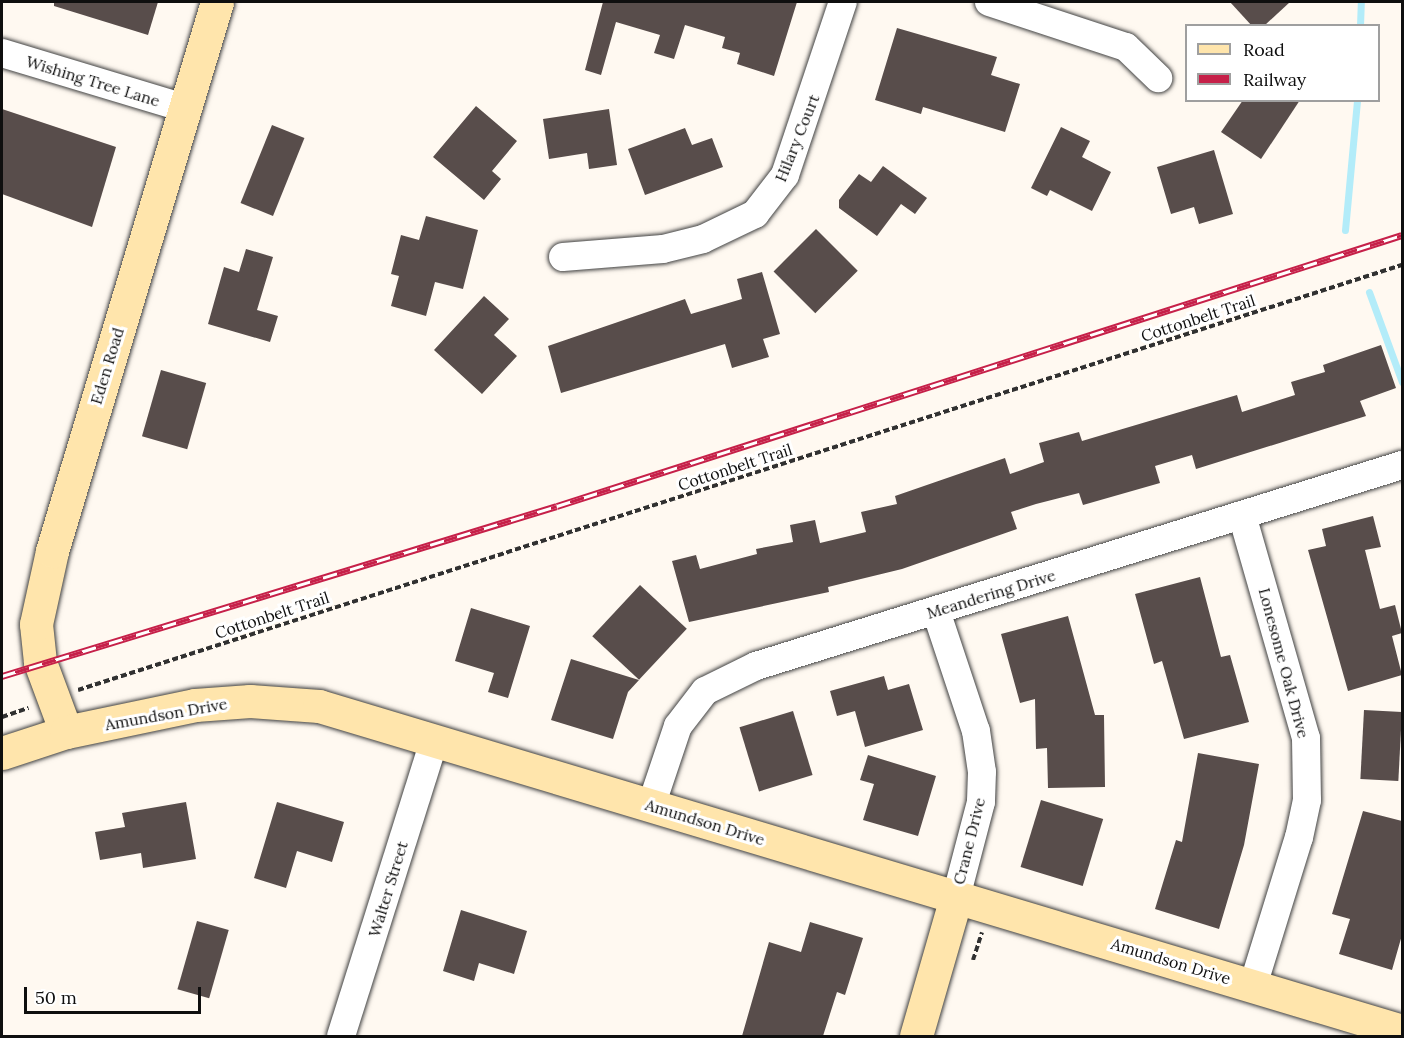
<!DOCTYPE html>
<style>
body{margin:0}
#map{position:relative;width:1404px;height:1038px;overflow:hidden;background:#fff9f1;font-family:Lora,serif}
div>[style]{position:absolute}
.stream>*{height:7px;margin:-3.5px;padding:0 3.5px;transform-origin:3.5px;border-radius:3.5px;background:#b3ecf9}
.building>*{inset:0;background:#584d4b;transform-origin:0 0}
.path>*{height:4px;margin-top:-2px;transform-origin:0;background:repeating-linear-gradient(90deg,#313131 0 6px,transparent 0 9px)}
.roads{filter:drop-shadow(0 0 2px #424242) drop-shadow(0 0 2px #424242)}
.street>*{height:28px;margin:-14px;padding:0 14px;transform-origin:14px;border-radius:14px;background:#fff}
.secondary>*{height:33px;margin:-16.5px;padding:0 16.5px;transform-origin:16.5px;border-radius:16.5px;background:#ffe5ac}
.rail>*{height:7px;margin-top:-3.5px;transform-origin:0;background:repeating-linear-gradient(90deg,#fff 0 14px,#c62049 0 28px);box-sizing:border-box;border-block:2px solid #c62049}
span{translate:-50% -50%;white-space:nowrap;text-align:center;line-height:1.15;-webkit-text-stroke:6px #fff;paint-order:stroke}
.street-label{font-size:16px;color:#0f0f0f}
.frame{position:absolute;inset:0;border:3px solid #0f0f0f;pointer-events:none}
.legend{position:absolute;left:1185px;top:24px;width:195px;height:78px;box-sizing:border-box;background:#fff;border:2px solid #9f9f9f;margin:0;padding:8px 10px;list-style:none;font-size:18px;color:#0f0f0f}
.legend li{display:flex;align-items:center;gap:12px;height:30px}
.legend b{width:30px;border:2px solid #9f9f9f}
.scale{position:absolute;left:24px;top:987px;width:177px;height:27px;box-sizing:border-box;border:3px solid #0f0f0f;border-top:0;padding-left:8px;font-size:18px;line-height:21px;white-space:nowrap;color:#0f0f0f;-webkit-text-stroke:4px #fff;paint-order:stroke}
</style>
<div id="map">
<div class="stream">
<i style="left:1360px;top:26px;width:24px;rotate:-88deg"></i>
<i style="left:1345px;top:230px;width:131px;rotate:-84.7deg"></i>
<i style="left:1369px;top:292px;width:96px;rotate:69.9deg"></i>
</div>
<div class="building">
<i style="clip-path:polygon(54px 2px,158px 2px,148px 35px,54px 6px)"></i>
<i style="clip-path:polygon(603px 2px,797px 2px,774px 76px,737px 64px,740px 53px,722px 48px,725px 37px,685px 25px,674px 59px,654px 53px,660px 35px,616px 22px,601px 75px,585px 70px)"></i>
<i style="clip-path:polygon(1230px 2px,1290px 2px,1264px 26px,1252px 26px)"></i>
<i style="clip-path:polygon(897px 28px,997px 57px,991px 75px,1020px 84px,1005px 132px,923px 107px,921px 114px,875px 100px)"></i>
<i style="clip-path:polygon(1243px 100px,1300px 100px,1261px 159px,1221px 132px)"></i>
<i style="clip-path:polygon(476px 106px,517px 141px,492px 171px,501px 179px,484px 200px,433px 157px)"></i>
<i style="clip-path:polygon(2px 109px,116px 147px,92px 227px,2px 194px)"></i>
<i style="clip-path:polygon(609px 109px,617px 165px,589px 169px,587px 153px,549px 159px,543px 119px)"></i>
<i style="left:272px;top:125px;width:35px;height:84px;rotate:22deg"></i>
<i style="clip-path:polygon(1061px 127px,1090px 141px,1082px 157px,1111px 172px,1092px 211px,1050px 190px,1047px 196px,1031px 188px)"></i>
<i style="clip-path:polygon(685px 128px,692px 145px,712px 138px,723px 167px,645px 195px,628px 149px)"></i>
<i style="clip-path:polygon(1214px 150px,1233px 214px,1199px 224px,1194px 207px,1171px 214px,1157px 167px)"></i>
<i style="clip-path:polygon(883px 166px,927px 198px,915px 214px,901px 204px,877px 236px,839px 208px,839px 200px,859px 174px,871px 182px)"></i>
<i style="clip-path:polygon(426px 216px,478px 230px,463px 289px,435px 282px,426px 316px,391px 306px,399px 276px,391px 274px,401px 235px,419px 240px)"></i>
<i style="left:816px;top:229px;width:59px;height:60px;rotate:45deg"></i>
<i style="clip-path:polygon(246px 249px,273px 257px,257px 310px,278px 316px,270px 342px,208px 324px,224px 267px,239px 272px)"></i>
<i style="clip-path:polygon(762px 272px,780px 334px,763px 339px,769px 357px,732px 368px,725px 344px,561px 393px,548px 346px,685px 299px,691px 314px,742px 299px,737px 279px)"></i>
<i style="clip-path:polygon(484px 296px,509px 319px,494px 335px,517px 356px,482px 394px,434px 350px)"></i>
<i style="clip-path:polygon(1381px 345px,1396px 388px,1360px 401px,1366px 416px,1196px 469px,1192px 455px,1155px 466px,1160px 483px,1083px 505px,1079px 493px,1036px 504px,1011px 512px,1017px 529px,902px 569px,828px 587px,829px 592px,689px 622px,672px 561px,696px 555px,700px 569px,757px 554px,756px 549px,793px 542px,790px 525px,815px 520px,820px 543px,866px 532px,861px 512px,897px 504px,895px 496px,1005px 458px,1010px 474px,1044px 462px,1039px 443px,1079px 432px,1082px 441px,1237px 395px,1242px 412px,1295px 395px,1291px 382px,1325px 372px,1323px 365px)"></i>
<i style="left:161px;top:370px;width:47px;height:69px;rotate:16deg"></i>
<i style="clip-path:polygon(1373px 516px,1381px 547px,1365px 550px,1380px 609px,1395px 605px,1402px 633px,1392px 636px,1402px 675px,1348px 691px,1308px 550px,1326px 546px,1322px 529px)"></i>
<i style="clip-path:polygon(1200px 577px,1221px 657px,1230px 655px,1249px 722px,1184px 739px,1162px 661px,1154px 664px,1135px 594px)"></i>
<i style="left:640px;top:585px;width:64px;height:70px;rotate:43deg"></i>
<i style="clip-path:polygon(471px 608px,530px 626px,508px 698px,488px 692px,494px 673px,455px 661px)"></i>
<i style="clip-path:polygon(1068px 616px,1095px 715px,1104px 715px,1105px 787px,1048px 788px,1047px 748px,1036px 749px,1035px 699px,1020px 703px,1001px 634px)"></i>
<i style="clip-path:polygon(571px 659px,639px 680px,628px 692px,613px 739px,551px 720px)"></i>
<i style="clip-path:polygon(884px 676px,888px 690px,909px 684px,923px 730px,865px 747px,855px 711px,837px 716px,830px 691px)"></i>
<i style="left:1364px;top:710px;width:38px;height:69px;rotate:3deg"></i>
<i style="left:793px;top:711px;width:67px;height:56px;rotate:73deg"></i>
<i style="clip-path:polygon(1198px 753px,1259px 764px,1244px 845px,1219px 929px,1155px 909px,1176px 840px,1182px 842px)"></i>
<i style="clip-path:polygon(868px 755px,936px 776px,918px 836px,863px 820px,874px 784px,860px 780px)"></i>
<i style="left:1041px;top:800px;width:65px;height:70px;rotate:17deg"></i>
<i style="clip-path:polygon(186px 802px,196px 859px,143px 868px,141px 853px,100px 860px,95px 832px,125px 827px,122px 813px)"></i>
<i style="clip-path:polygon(277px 802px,344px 822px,332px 862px,297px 851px,286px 888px,254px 878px)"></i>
<i style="clip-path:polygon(1363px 811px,1402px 821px,1402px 935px,1392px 970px,1339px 954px,1350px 919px,1332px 914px)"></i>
<i style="clip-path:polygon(461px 910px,527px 931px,514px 974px,479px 963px,474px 981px,443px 971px)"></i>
<i style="left:197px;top:921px;width:33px;height:71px;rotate:16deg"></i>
<i style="clip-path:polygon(810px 922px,863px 938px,845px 995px,837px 992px,823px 1036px,742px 1036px,769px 942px,801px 952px)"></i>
</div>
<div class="path">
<i style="left:78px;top:690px;width:1391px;rotate:-17.8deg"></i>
<i style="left:2px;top:717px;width:28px;rotate:-19deg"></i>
<i style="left:973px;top:960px;width:29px;rotate:-72deg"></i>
</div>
<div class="roads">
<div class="street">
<i style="left:989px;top:2px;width:144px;rotate:18.2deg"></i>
<i style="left:1126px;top:47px;width:45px;rotate:44.1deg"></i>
<i style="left:2px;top:53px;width:190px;rotate:16.8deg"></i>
<i style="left:563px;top:257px;width:100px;rotate:-4.6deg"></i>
<i style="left:663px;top:249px;width:41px;rotate:-14deg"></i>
<i style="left:703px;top:239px;width:58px;rotate:-25.7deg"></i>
<i style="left:755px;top:214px;width:49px;rotate:-52.4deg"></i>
<i style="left:785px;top:175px;width:182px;rotate:-71.5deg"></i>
<i style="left:1242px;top:515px;width:232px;rotate:74deg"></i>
<i style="left:1306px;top:738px;width:62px;rotate:89.1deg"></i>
<i style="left:1307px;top:800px;width:38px;rotate:102deg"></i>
<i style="left:1299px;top:837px;width:156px;rotate:107.2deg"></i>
<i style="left:936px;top:611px;width:126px;rotate:71.6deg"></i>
<i style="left:976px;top:731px;width:41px;rotate:81.7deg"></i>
<i style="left:982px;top:772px;width:30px;rotate:92deg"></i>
<i style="left:981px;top:802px;width:98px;rotate:104.7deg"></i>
<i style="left:651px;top:806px;width:84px;rotate:-71.4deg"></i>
<i style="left:678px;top:726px;width:44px;rotate:-52.4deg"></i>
<i style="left:705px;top:691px;width:57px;rotate:-26.1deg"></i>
<i style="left:756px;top:666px;width:677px;rotate:-17.28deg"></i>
<i style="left:341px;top:1036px;width:309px;rotate:-72.5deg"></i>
</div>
<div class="secondary">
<i style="left:66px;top:732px;width:75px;rotate:-110.4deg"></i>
<i style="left:40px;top:662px;width:38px;rotate:-96deg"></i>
<i style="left:36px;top:624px;width:75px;rotate:-77.6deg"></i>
<i style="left:52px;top:551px;width:573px;rotate:-73.27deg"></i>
<i style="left:2px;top:753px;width:67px;rotate:-18.2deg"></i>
<i style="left:66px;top:732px;width:132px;rotate:-11.8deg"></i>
<i style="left:195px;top:705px;width:55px;rotate:-4.2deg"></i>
<i style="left:250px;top:701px;width:69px;rotate:4.1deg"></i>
<i style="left:319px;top:706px;width:1131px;rotate:16.7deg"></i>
<i style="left:916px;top:1036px;width:145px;rotate:-73.9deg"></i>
</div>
</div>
<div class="rail">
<i style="left:2px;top:676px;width:580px;rotate:-17.03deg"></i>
<i style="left:557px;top:506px;width:887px;rotate:-17.78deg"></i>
</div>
<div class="street-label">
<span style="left:93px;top:81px;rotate:17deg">Wishing Tree Lane</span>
<span style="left:797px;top:138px;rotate:-68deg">Hilary Court</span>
<span style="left:1198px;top:318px;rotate:-18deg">Cottonbelt Trail</span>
<span style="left:107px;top:366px;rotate:-73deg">Eden Road</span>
<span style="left:735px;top:467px;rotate:-18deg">Cottonbelt Trail</span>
<span style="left:991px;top:594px;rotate:-17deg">Meandering Drive</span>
<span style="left:272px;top:615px;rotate:-18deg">Cottonbelt Trail</span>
<span style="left:1284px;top:663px;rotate:75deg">Lonesome Oak Drive</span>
<span style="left:166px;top:714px;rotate:-10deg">Amundson Drive</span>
<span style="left:705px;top:822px;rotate:17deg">Amundson Drive</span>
<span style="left:969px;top:841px;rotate:-76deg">Crane Drive</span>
<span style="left:388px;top:889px;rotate:-73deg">Walter Street</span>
<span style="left:1171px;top:961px;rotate:17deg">Amundson Drive</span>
</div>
<div class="frame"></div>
<ul class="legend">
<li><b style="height:8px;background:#ffe5ac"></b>Road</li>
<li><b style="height:8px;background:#c62049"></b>Railway</li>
</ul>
<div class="scale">50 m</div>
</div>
